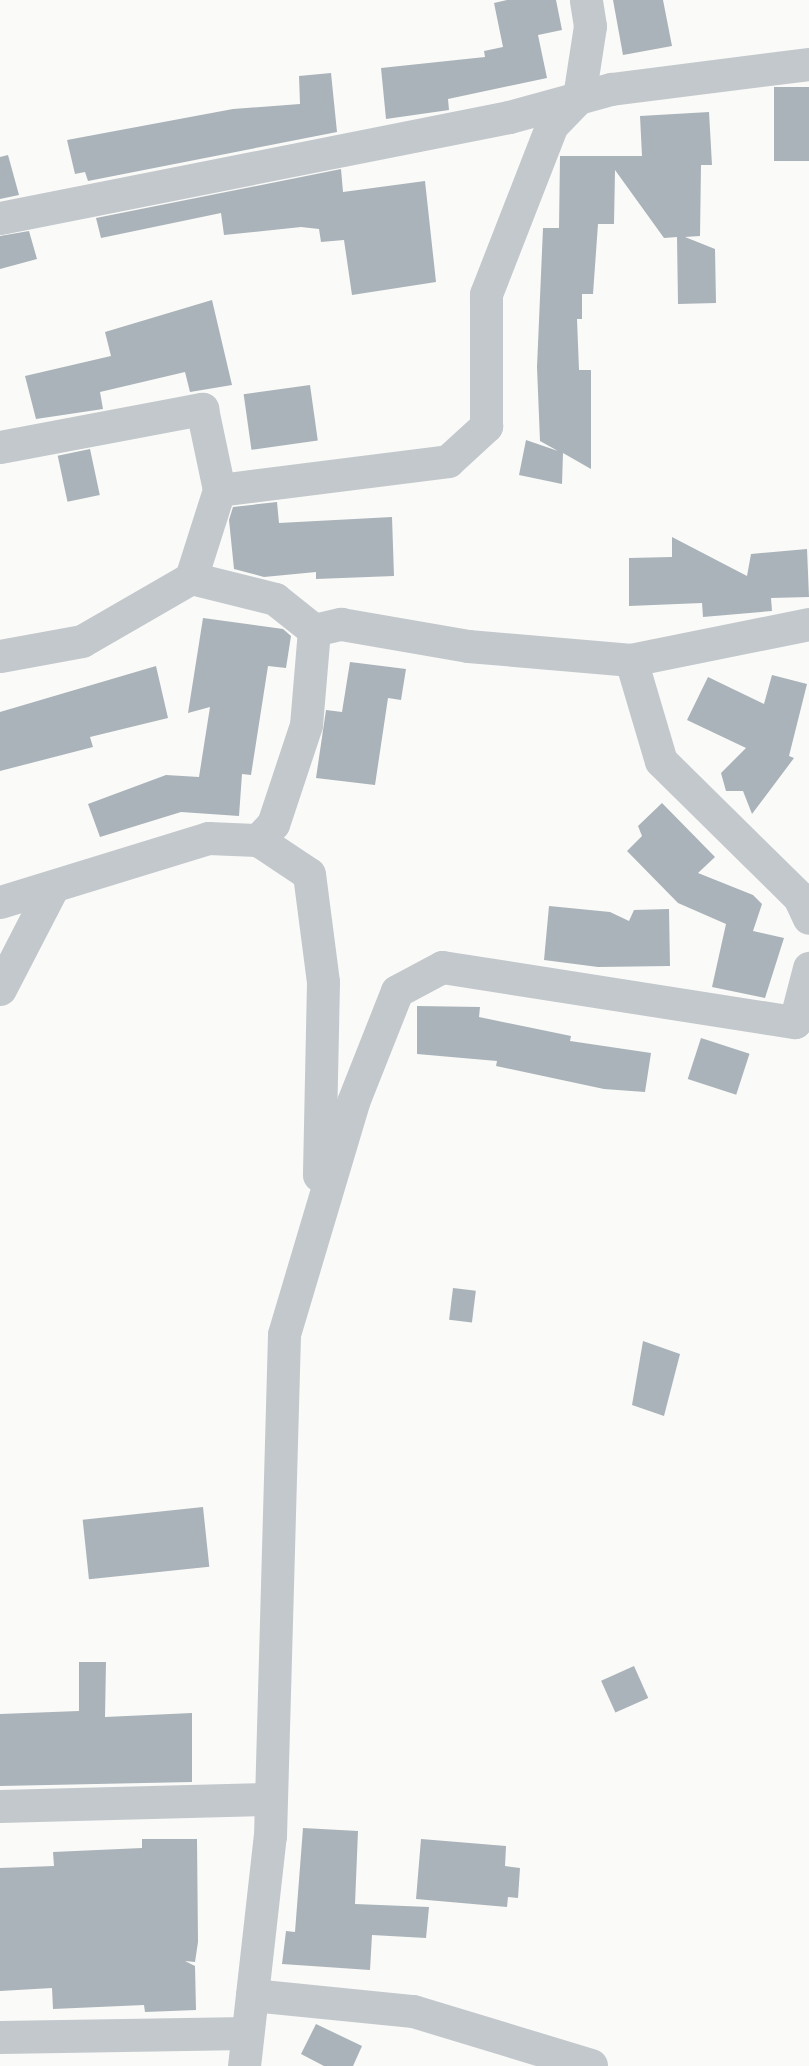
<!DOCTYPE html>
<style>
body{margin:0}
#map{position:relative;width:809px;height:2066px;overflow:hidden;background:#fafaf8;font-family:Quicksand,sans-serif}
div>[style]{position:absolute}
.building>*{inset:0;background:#aab3b9;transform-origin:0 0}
.minor>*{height:33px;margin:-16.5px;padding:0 16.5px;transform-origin:16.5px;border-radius:16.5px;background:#c3c8cc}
span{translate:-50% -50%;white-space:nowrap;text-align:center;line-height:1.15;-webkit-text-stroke:6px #fff;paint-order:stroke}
</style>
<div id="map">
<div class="building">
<i style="clip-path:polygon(507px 0,556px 0,562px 30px,538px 35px,547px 78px,448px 99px,449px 110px,386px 119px,381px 68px,485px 57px,484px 51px,503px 47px,494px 3px)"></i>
<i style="clip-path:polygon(613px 0,663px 0,672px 46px,623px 55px)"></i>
<i style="clip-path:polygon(331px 73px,337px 132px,88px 181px,85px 172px,75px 174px,67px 140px,233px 109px,300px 104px,299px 76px)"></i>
<i style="left:809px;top:87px;width:74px;height:35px;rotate:90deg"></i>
<i style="clip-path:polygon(709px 112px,712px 165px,701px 165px,700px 236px,685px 237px,715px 249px,716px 303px,678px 304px,677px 237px,664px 238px,615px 170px,614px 224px,598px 224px,593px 294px,582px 294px,582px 319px,577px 319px,579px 370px,591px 370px,591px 469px,563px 453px,562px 484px,519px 475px,526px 440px,558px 451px,540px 441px,537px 367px,543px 228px,559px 228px,560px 156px,642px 156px,640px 116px)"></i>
<i style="clip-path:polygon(8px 155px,19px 195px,0 199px,0 157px)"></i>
<i style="clip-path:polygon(341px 169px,343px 192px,425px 181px,436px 282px,352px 295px,344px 240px,321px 242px,319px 229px,301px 227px,224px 235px,221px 213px,101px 238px,96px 218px)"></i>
<i style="clip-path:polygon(29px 231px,37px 259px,0 269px,0 236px)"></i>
<i style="clip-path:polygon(212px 300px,232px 385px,190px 392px,185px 372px,100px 392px,103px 409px,36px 419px,25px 376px,111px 356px,105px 332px)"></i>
<i style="left:310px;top:385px;width:56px;height:67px;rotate:82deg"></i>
<i style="left:90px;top:449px;width:47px;height:33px;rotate:78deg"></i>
<i style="clip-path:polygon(277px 502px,279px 523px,392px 517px,394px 576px,316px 579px,316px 572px,264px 577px,234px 569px,229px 520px,233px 507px)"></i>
<i style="clip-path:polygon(672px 537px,747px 576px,751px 554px,807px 549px,809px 597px,771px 598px,772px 611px,703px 617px,702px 603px,629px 606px,629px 558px,672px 557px)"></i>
<i style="clip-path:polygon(203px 618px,283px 629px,291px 636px,286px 668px,268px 666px,251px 775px,242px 774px,239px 816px,181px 812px,100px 837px,88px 804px,166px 775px,199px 777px,210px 707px,188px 713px)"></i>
<i style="clip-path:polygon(350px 662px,406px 669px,401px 700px,388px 698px,375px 785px,316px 778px,326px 710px,342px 712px)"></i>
<i style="clip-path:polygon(156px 666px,168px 718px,90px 737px,93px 747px,0 771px,0 712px)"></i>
<i style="clip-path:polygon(772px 675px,807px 684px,789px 756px,794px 758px,752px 814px,743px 791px,726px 791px,721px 773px,746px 748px,687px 720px,708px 677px,764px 704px)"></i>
<i style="clip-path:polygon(662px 803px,715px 857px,698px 873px,753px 895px,762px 904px,753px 931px,784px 938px,765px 998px,712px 987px,726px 924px,678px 903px,627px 851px,642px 836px,638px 826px)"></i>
<i style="clip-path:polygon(549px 906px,610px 912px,629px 921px,634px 910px,669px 909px,670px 966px,598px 967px,544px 960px)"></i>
<i style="clip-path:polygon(417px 1006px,480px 1007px,479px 1017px,571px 1036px,570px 1041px,651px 1053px,645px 1092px,604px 1089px,496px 1066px,497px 1061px,417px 1054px)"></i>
<i style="left:701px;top:1038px;width:51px;height:43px;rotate:18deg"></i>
<i style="left:453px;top:1288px;width:23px;height:32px;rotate:7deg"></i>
<i style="clip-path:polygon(643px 1341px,680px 1354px,664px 1416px,632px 1405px)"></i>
<i style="left:203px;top:1507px;width:60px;height:121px;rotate:84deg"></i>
<i style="clip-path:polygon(79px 1662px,106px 1662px,105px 1717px,192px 1713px,192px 1782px,0 1786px,0 1714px,79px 1711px)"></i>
<i style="left:634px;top:1666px;width:35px;height:36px;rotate:66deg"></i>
<i style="clip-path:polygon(303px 1828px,358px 1831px,355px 1904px,429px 1907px,426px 1938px,372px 1935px,370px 1970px,282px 1964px,286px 1931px,295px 1932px)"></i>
<i style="clip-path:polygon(142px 1839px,197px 1839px,198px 1942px,195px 1962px,185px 1961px,195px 1966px,196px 2010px,145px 2012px,144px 2005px,53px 2009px,52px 1988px,0 1991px,0 1868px,54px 1866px,53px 1852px,142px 1848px)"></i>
<i style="clip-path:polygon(421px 1839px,506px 1846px,505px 1866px,520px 1868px,518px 1898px,508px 1897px,507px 1907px,416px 1899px)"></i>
<i style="clip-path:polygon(316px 2024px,362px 2046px,353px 2066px,324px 2066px,301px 2054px)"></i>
</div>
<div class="minor">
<i style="left:0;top:218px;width:519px;rotate:-11.22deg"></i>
<i style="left:509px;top:117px;width:106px;rotate:-15.4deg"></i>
<i style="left:611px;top:89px;width:200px;rotate:-7.2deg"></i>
<i style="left:0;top:447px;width:206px;rotate:-10.7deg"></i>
<i style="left:202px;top:409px;width:83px;rotate:78.1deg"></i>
<i style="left:219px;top:490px;width:92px;rotate:107.7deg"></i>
<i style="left:191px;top:578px;width:126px;rotate:150deg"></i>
<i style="left:82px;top:641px;width:83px;rotate:169.6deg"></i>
<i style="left:219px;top:490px;width:231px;rotate:-7.2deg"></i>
<i style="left:448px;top:461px;width:52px;rotate:-42.6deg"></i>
<i style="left:486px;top:426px;width:132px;rotate:-90deg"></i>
<i style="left:486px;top:294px;width:181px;rotate:-68.7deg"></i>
<i style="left:552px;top:125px;width:39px;rotate:-46deg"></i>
<i style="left:579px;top:97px;width:72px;rotate:-81.2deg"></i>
<i style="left:590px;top:26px;width:26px;rotate:-99deg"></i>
<i style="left:191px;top:578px;width:87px;rotate:14deg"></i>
<i style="left:275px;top:599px;width:50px;rotate:38.5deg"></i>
<i style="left:314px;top:630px;width:95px;rotate:94.8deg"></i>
<i style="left:306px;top:725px;width:104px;rotate:108.4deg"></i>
<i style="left:273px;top:824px;width:22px;rotate:133deg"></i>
<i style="left:809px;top:624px;width:182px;rotate:168.6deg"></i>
<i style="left:631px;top:660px;width:105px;rotate:73.5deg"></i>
<i style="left:661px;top:761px;width:194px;rotate:44.6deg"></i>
<i style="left:799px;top:897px;width:23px;rotate:65deg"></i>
<i style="left:314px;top:630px;width:28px;rotate:-13deg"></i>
<i style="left:341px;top:624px;width:129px;rotate:9.8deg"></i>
<i style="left:468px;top:646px;width:164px;rotate:4.9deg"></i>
<i style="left:0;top:902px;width:218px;rotate:-17.1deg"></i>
<i style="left:208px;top:838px;width:50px;rotate:2.3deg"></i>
<i style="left:258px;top:840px;width:61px;rotate:33.7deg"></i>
<i style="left:309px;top:874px;width:109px;rotate:82.6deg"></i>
<i style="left:323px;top:982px;width:193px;rotate:91.2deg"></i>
<i style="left:0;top:989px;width:111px;rotate:-62.7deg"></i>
<i style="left:0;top:1806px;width:270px;rotate:-1.5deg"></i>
<i style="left:252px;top:1995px;width:162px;rotate:5.7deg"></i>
<i style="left:413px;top:2011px;width:186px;rotate:16.9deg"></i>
<i style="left:0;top:2037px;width:247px;rotate:-0.9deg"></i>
<i style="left:244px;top:2066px;width:231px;rotate:-83.6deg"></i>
<i style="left:270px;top:1836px;width:502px;rotate:-88.4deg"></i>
<i style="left:284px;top:1334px;width:242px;rotate:-73.4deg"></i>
<i style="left:353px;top:1102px;width:119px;rotate:-68.4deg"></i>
<i style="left:397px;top:991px;width:51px;rotate:-28.1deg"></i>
<i style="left:442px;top:967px;width:357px;rotate:8.9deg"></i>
<i style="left:795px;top:1022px;width:56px;rotate:-75.5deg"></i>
</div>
</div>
